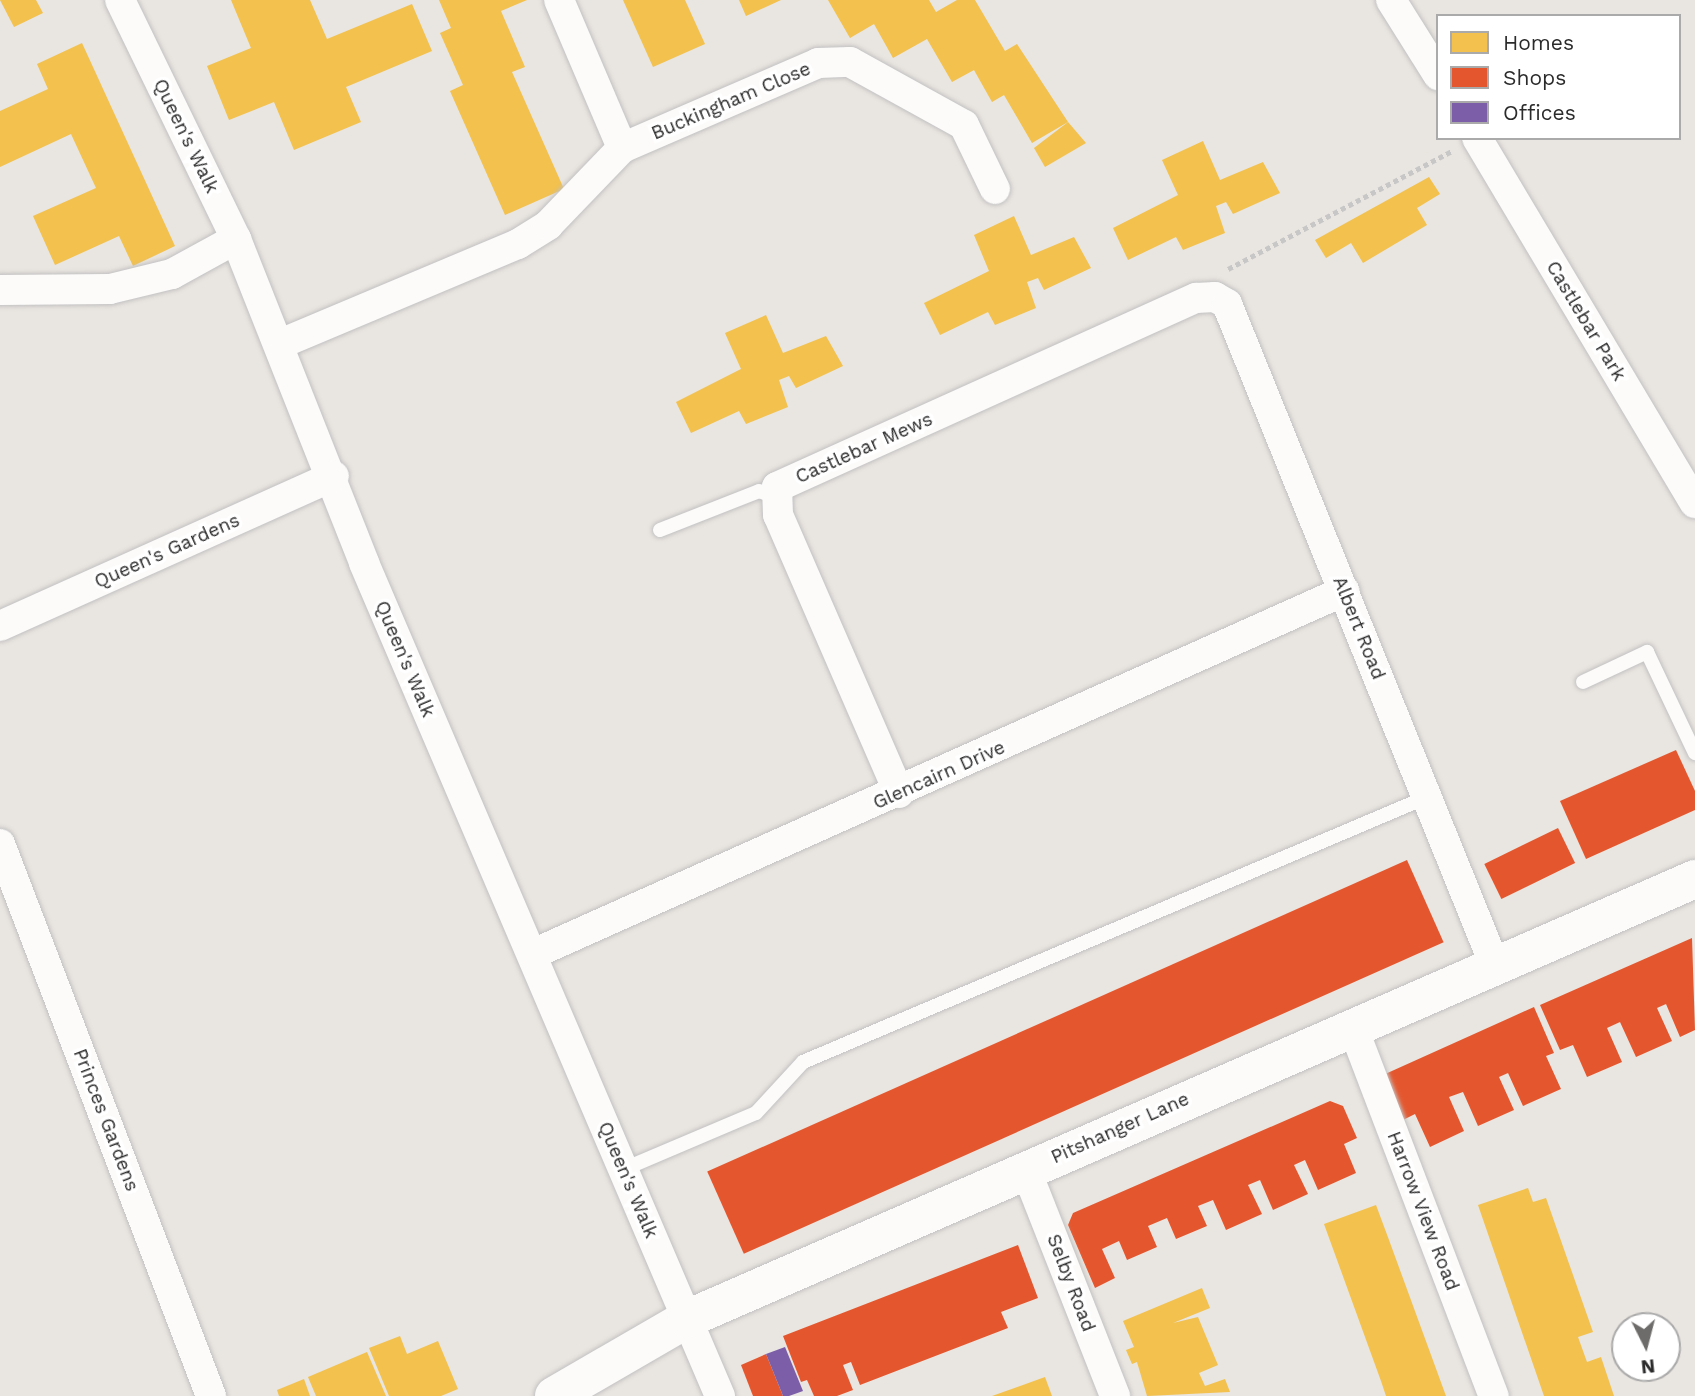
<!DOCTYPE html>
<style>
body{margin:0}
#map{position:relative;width:1695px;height:1396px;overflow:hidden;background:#e9e5e0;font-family:"Work Sans",sans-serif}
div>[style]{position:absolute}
.homes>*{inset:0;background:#f2c14e}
.shops>*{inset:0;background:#e4572e;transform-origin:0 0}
.offices>*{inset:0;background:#7b5ea7}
.path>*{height:4.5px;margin-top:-2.25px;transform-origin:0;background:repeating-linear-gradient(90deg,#c8c7c7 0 5px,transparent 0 8.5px)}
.roads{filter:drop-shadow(0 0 2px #c2c1c2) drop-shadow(0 0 2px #c2c1c2)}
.lane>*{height:14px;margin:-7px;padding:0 7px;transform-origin:7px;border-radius:7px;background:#fcfbfa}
.street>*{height:30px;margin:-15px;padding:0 15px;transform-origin:15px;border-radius:15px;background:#fcfbfa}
.secondary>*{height:38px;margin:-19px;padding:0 19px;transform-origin:19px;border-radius:19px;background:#fcfbfa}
span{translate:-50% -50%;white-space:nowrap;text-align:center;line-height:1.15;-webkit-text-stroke:7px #fff;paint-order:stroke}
.street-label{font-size:19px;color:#2b2b2b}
.legend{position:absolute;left:1436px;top:14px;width:245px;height:126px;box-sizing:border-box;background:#fff;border:2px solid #aaa;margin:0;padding:9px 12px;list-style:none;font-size:21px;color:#2b2b2b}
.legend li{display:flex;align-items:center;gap:14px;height:35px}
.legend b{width:35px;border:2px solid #aaa}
.north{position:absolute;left:1611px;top:1312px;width:70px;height:70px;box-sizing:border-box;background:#fff;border:2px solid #aaa;border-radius:50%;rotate:174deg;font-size:19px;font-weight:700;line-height:28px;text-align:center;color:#2b2b2b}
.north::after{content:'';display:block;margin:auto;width:24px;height:32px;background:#6e6c6a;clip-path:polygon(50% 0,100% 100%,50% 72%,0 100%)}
</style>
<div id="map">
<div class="homes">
<i style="clip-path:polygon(0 0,36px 0,43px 13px,14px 27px)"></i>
<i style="clip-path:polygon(231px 0,310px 0,327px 39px,412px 4px,432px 51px,346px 87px,361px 122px,294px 150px,274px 102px,229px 120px,207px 66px,251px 48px)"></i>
<i style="clip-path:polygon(439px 0,527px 0,501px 11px,525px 67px,512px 72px,564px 189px,505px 215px,450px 91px,463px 85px,440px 33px,451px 28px)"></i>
<i style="clip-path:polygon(623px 0,685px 0,705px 44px,653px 67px)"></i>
<i style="clip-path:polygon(739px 0,781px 0,746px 16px)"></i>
<i style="clip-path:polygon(828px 0,929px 0,936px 12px,957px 0,975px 0,1005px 51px,1017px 44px,1068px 122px,1032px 143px,1004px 95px,992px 102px,974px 70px,952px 82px,927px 39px,893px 58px,874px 24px,850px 38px)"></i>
<i style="clip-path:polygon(82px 43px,175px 246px,133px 266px,119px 236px,55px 265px,33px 216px,96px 188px,71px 134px,0 167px,0 111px,48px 89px,37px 64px)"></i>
<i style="clip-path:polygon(1068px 122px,1086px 143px,1045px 167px,1034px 148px)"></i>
<i style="clip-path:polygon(1203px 141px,1220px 180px,1263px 162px,1280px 193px,1233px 214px,1226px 202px,1216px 206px,1225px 233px,1183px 250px,1176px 237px,1128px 260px,1113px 228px,1178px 195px,1162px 160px)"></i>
<i style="clip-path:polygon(1429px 177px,1440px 194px,1417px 208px,1427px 225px,1363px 263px,1351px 243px,1326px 258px,1315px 240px)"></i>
<i style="clip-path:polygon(1014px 216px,1031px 255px,1074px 237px,1091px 268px,1044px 290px,1038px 278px,1027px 282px,1036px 308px,995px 325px,988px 312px,940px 335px,924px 303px,989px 271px,974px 235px)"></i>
<i style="clip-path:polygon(766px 315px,783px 353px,826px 336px,843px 366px,796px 388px,789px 376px,779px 380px,788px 407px,746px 424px,739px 411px,691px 433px,676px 402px,741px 369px,725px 333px)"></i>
<i style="clip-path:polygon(1528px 1188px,1533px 1202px,1546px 1198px,1593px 1332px,1578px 1337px,1587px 1362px,1601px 1357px,1614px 1396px,1544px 1396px,1478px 1205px)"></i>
<i style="clip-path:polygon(1376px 1205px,1389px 1240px,1446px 1396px,1386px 1396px,1381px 1381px,1324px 1224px)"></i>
<i style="clip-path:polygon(1202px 1288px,1210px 1308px,1173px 1323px,1198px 1317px,1218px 1365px,1199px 1373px,1205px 1386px,1225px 1379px,1230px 1392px,1147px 1396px,1137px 1362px,1132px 1364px,1126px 1350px,1134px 1347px,1123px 1321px)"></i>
<i style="clip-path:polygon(400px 1336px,407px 1354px,438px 1341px,458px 1389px,441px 1396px,389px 1396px,369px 1348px)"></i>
<i style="clip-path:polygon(367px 1352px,386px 1396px,316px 1396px,308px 1377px)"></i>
<i style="clip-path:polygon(1045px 1377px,1052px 1396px,992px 1396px)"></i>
<i style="clip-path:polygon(304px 1379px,310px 1396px,279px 1396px,277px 1390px)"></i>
</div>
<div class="shops">
<i style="clip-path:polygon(1676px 750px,1695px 791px,1695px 810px,1586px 859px,1560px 801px)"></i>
<i style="left:1558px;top:828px;width:39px;height:82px;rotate:64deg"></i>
<i style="left:1407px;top:860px;width:90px;height:766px;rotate:66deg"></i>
<i style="clip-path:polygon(1692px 938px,1695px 1030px,1680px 1037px,1666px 1004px,1657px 1008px,1672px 1041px,1636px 1057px,1620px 1022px,1607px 1028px,1622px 1062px,1587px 1077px,1573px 1045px,1560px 1050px,1540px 1005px)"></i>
<i style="clip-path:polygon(1534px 1007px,1554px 1053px,1546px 1056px,1561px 1089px,1523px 1106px,1508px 1073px,1499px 1077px,1514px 1110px,1478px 1126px,1463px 1092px,1449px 1097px,1464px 1131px,1430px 1147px,1415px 1114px,1403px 1120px,1383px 1075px)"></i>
<i style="clip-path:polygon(1330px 1101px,1343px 1106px,1357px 1138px,1344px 1144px,1356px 1173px,1318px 1190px,1305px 1160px,1294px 1165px,1308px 1194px,1273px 1210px,1260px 1180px,1248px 1185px,1262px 1214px,1226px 1230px,1213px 1200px,1198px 1206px,1207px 1226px,1176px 1239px,1167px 1218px,1148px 1226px,1157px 1247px,1127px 1260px,1119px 1241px,1102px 1249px,1115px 1278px,1095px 1288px,1068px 1225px,1073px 1213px)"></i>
<i style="clip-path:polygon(1018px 1245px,1038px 1298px,1001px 1312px,1008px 1328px,860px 1385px,851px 1362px,843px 1365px,853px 1390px,837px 1396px,814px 1396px,807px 1380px,801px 1382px,783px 1336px)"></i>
<i style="clip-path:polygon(766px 1354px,783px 1396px,753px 1396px,741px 1365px)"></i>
</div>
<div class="offices">
<i style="clip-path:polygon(785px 1347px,803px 1391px,789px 1396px,783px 1396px,766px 1354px)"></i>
</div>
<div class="path">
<i style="left:1228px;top:269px;width:253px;rotate:-27.8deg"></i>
</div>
<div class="roads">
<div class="lane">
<i style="left:660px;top:530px;width:106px;rotate:-21.5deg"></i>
<i style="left:759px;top:491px;width:20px;rotate:20deg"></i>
<i style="left:1583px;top:682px;width:71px;rotate:-25.1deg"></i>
<i style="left:1647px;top:652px;width:112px;rotate:64.6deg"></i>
<i style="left:624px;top:1169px;width:143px;rotate:-23deg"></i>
<i style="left:756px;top:1113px;width:69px;rotate:-47.3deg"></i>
<i style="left:803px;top:1062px;width:678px;rotate:-23.01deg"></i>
</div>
<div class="street">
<i style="left:120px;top:0;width:266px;rotate:64.1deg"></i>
<i style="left:236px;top:239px;width:348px;rotate:68.4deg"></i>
<i style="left:364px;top:563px;width:906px;rotate:66.86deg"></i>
<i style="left:559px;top:0;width:161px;rotate:66.9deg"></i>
<i style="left:1391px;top:0;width:89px;rotate:57.9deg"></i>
<i style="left:1477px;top:138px;width:425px;rotate:59.2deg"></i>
<i style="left:0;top:290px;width:110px;rotate:-0.5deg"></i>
<i style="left:110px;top:289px;width:64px;rotate:-13.6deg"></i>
<i style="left:172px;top:274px;width:73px;rotate:-28.7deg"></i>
<i style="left:280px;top:344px;width:258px;rotate:-22.8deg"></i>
<i style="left:518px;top:244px;width:36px;rotate:-32deg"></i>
<i style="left:548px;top:225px;width:107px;rotate:-46.1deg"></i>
<i style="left:622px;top:148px;width:214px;rotate:-23.4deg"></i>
<i style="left:818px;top:63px;width:32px;rotate:-2deg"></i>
<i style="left:850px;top:62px;width:130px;rotate:28.9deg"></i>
<i style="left:964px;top:125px;width:71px;rotate:64.2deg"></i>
<i style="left:0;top:626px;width:366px;rotate:-24.2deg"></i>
<i style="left:899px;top:793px;width:303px;rotate:-113.5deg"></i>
<i style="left:778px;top:515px;width:28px;rotate:-92deg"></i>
<i style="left:777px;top:487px;width:460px;rotate:-24.3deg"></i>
<i style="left:1196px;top:298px;width:19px;rotate:-3deg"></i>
<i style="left:1215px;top:297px;width:14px;rotate:30deg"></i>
<i style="left:1227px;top:304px;width:714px;rotate:67.96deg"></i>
<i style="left:0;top:844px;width:591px;rotate:69.08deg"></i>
<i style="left:533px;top:954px;width:889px;rotate:-24.11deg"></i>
<i style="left:1352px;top:1025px;width:397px;rotate:69.1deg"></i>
<i style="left:1026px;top:1170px;width:243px;rotate:68.5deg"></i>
</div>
<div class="secondary">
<i style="left:554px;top:1396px;width:154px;rotate:-30.1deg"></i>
<i style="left:687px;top:1319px;width:1100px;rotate:-23.58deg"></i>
</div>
</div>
<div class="street-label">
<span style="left:731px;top:101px;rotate:-23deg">Buckingham Close</span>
<span style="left:186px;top:136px;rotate:64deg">Queen's Walk</span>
<span style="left:1586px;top:321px;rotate:59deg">Castlebar Park</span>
<span style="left:864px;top:448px;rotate:-24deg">Castlebar Mews</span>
<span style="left:167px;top:551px;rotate:-24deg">Queen's Gardens</span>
<span style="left:1359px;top:628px;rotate:68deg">Albert Road</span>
<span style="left:405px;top:659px;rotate:67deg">Queen's Walk</span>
<span style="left:939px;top:775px;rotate:-24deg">Glencairn Drive</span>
<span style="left:106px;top:1120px;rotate:69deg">Princes Gardens</span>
<span style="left:1120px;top:1128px;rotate:-24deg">Pitshanger Lane</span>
<span style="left:628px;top:1180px;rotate:67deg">Queen's Walk</span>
<span style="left:1423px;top:1211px;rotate:69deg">Harrow View Road</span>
<span style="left:1071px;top:1283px;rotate:69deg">Selby Road</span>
</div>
<ul class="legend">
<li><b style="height:19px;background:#f2c14e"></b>Homes</li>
<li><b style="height:19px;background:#e4572e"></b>Shops</li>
<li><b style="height:19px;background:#7b5ea7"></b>Offices</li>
</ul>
<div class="north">N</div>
</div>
